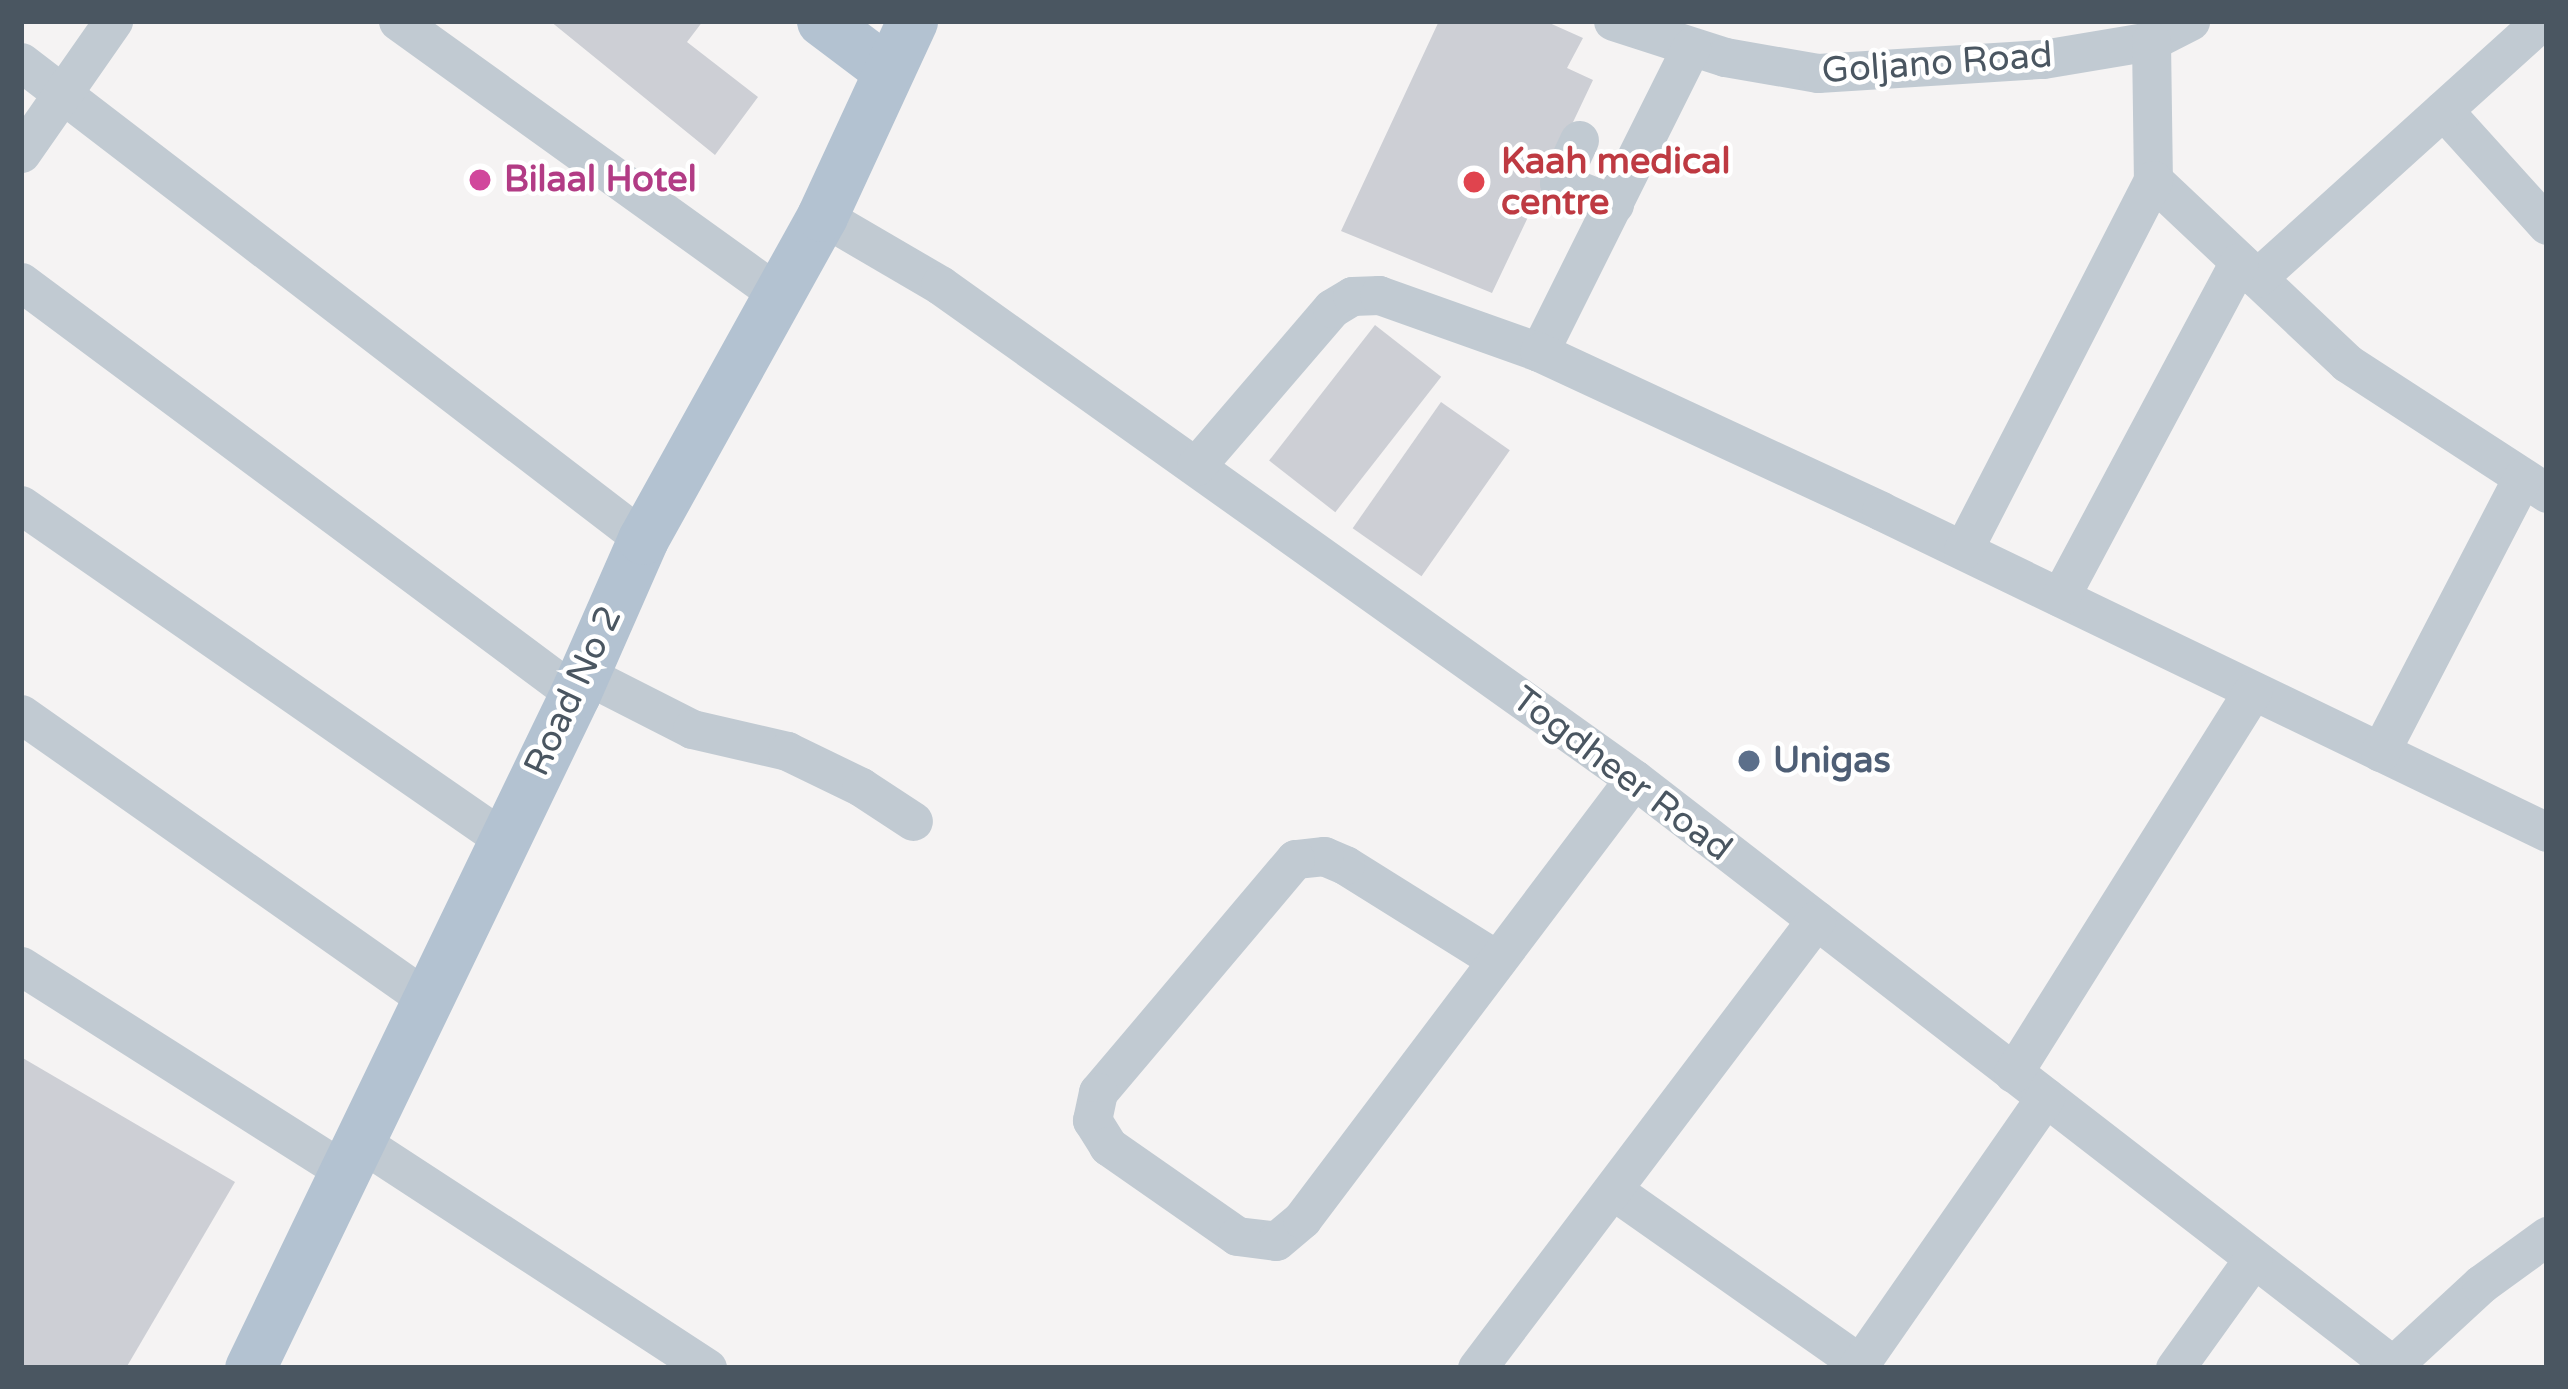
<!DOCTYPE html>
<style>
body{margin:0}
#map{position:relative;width:2568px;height:1389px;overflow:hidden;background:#f5f3f3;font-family:"Varela Round",sans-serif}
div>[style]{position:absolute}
.building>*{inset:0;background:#cdcfd5;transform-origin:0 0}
.minor>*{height:39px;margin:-19.5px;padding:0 19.5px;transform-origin:19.5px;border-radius:19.5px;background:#c1cad2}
.major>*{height:51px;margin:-25.5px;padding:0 25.5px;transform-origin:25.5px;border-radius:25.5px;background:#b3c2d1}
.dots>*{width:33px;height:33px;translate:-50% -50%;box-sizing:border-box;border:6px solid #fff;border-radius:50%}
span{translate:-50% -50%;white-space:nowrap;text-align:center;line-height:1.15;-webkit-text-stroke:9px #fff;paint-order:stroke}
.street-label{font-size:36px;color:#4a5661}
.health-label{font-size:36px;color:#be3a42;font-weight:700}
.left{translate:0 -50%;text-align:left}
.hotel-label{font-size:36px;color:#b23c85;font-weight:700}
.service-label{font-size:36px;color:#4e5e75;font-weight:700}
.frame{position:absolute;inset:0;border:24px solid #4a5661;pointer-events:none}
</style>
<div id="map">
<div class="building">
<i style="clip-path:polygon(550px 21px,703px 21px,687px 42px,758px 97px,715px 155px)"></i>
<i style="clip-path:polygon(1439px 21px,1545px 21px,1583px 38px,1567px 68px,1593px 80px,1492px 293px,1341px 231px)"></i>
<i style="left:1375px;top:325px;width:84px;height:172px;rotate:38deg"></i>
<i style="left:1441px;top:402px;width:84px;height:154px;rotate:35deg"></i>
<i style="clip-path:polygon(21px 1057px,235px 1182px,126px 1368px,21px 1368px)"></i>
</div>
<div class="minor">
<i style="left:398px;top:21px;width:472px;rotate:35.7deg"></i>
<i style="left:1613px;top:21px;width:118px;rotate:17.8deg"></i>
<i style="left:1725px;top:57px;width:94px;rotate:9.8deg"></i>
<i style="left:1818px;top:73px;width:225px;rotate:-3.6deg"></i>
<i style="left:2043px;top:59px;width:109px;rotate:-9.5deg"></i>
<i style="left:2151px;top:41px;width:44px;rotate:-27.1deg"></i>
<i style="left:2151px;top:41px;width:139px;rotate:89.2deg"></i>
<i style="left:2153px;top:180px;width:267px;rotate:43.3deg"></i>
<i style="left:2347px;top:363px;width:239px;rotate:33deg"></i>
<i style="left:21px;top:62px;width:784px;rotate:37.48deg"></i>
<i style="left:2443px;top:110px;width:155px;rotate:47.9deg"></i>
<i style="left:1579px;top:140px;width:47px;rotate:114.9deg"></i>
<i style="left:1559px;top:183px;width:59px;rotate:20.9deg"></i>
<i style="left:21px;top:153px;width:161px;rotate:-55.1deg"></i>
<i style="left:822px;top:216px;width:137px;rotate:30.3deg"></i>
<i style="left:940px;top:285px;width:852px;rotate:35.44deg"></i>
<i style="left:1634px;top:779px;width:963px;rotate:37.7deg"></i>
<i style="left:2257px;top:278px;width:377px;rotate:-42.1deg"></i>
<i style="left:21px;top:282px;width:690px;rotate:36.64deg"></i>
<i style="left:1539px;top:352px;width:341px;rotate:-63.5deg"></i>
<i style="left:1196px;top:466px;width:208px;rotate:-49.3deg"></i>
<i style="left:1332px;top:308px;width:23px;rotate:-31deg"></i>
<i style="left:1352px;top:296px;width:27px;rotate:-2deg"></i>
<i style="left:1379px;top:295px;width:170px;rotate:19.6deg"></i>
<i style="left:1539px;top:352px;width:377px;rotate:24.9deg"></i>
<i style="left:1881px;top:511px;width:739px;rotate:25.73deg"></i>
<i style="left:21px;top:505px;width:586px;rotate:34.72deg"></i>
<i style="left:1963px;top:550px;width:416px;rotate:-62.8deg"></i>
<i style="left:2060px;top:597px;width:380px;rotate:-61.9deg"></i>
<i style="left:584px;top:674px;width:121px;rotate:27deg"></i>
<i style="left:692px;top:729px;width:98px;rotate:13deg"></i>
<i style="left:787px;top:751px;width:82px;rotate:25.9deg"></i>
<i style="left:861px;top:787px;width:62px;rotate:33.2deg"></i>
<i style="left:21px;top:714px;width:494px;rotate:35.1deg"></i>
<i style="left:2380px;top:752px;width:309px;rotate:-62.6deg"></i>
<i style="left:1497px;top:960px;width:179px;rotate:-148deg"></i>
<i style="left:1345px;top:865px;width:23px;rotate:-157deg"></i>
<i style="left:1324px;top:856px;width:29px;rotate:174deg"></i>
<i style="left:1295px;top:859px;width:305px;rotate:130.2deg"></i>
<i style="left:1098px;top:1092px;width:29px;rotate:102deg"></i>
<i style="left:1092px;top:1120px;width:31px;rotate:58deg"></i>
<i style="left:1108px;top:1146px;width:157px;rotate:34.9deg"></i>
<i style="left:1237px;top:1236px;width:39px;rotate:7deg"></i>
<i style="left:1276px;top:1241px;width:34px;rotate:-40deg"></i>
<i style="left:1302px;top:1219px;width:551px;rotate:-52.96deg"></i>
<i style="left:21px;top:966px;width:381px;rotate:32.4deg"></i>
<i style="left:2013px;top:1073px;width:451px;rotate:-57.9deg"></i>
<i style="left:362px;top:1143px;width:412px;rotate:33.1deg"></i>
<i style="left:1614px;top:1191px;width:301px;rotate:35.1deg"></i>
<i style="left:1477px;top:1368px;width:562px;rotate:-52.89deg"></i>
<i style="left:1857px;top:1368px;width:330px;rotate:-55.2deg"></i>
<i style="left:2175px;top:1368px;width:134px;rotate:-54.4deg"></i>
<i style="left:2390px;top:1368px;width:124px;rotate:-42.7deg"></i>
<i style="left:2481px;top:1284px;width:82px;rotate:-36deg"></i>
</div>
<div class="major">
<i style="left:822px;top:21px;width:81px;rotate:37deg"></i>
<i style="left:250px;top:1368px;width:748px;rotate:-64.26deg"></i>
<i style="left:575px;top:694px;width:169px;rotate:-66.3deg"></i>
<i style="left:643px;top:539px;width:369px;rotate:-61deg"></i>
<i style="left:822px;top:216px;width:215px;rotate:-65.2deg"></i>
</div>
<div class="dots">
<i style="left:480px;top:180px;background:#d1479c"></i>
<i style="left:1474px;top:182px;background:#e0444e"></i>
<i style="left:1749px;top:761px;background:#5c6f8a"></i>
</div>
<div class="street-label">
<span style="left:1937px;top:63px;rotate:-4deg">Goljano Road</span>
<span style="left:573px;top:691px;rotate:-65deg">Road No 2</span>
<span style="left:1622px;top:774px;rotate:37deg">Togdheer Road</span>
</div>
<div class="health-label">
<span class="left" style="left:1501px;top:182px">Kaah medical<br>centre</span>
</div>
<div class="hotel-label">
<span class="left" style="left:504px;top:180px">Bilaal Hotel</span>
</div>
<div class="service-label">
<span class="left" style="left:1773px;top:761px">Unigas</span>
</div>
<div class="frame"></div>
</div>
